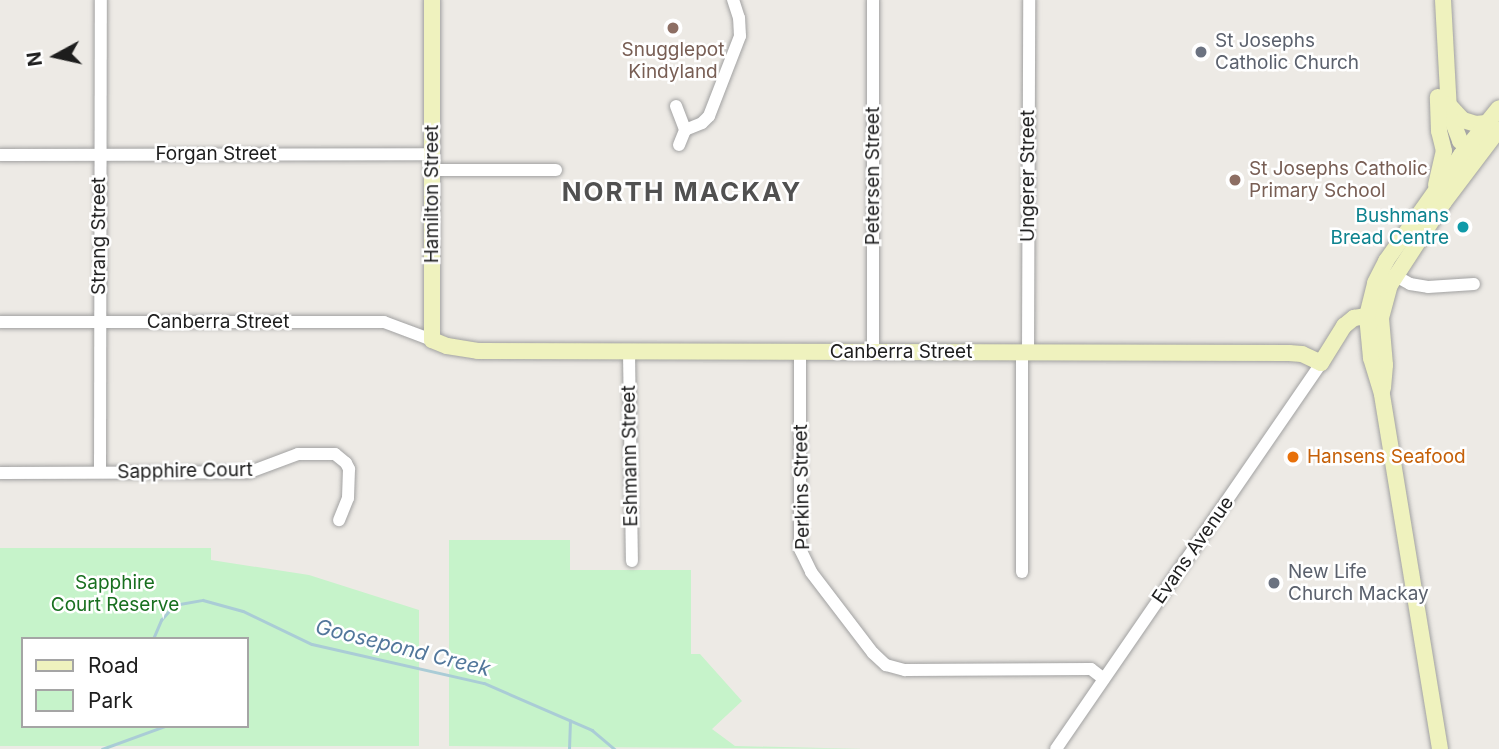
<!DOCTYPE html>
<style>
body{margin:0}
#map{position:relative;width:1499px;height:749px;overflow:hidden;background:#edeae5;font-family:Inter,sans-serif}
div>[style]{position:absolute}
.park>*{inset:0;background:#c6f3ca}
.stream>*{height:2.5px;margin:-1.25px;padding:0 1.25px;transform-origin:1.25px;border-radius:1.25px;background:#aaccd6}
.roads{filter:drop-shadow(0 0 2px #a1a1a1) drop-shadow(0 0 2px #a1a1a1)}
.street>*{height:12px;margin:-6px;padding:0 6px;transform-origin:6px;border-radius:6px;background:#fff}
.secondary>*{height:16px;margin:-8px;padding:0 8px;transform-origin:8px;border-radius:8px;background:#eff2be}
.dots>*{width:19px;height:19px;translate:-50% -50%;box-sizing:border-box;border:4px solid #fff;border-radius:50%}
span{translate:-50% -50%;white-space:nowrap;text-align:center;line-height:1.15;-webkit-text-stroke:5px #fff;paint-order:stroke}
.worship-label{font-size:19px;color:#5b616d}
.left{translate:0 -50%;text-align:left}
.education-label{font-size:19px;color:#785e54}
.street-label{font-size:19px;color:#1d1d1d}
.culture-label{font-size:19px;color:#0d838f}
.right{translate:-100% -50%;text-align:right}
.food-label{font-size:19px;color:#c56008}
.park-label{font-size:19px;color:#186f1f}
.water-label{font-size:21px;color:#52779b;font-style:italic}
.district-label{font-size:26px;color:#505050;font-weight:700;letter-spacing:2px}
.legend{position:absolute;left:21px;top:637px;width:228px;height:91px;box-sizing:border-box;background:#fff;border:2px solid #a5a5a5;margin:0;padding:9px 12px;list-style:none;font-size:21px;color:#1d1d1d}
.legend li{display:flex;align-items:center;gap:14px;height:35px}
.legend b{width:35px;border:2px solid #a5a5a5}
.north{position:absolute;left:21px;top:21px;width:70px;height:70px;-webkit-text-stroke:5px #fff;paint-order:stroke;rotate:262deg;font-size:19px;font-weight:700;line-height:28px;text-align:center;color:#1d1d1d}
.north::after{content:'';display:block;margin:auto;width:24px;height:32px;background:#1d1d1d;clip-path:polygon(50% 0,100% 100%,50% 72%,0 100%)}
</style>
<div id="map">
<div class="park">
<i style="clip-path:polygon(449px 540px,570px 540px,570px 570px,691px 570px,691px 654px,700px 654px,742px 701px,712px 729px,735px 746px,866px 749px,449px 746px)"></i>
<i style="clip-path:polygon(evenodd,0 548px,211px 548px,211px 560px,309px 575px,419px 610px,419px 746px,0 746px,0 548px,23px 639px,247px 639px,247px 726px,23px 726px,23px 639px)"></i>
</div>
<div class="stream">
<i style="left:153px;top:639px;width:21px;rotate:-67deg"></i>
<i style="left:161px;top:620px;width:20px;rotate:-49deg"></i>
<i style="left:174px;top:605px;width:29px;rotate:-10deg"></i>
<i style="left:203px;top:600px;width:41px;rotate:15.4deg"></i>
<i style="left:243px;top:611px;width:76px;rotate:25.6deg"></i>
<i style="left:312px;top:644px;width:176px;rotate:12.8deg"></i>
<i style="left:484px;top:683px;width:118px;rotate:23.5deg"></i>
<i style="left:592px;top:730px;width:30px;rotate:40deg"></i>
<i style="left:102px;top:749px;width:67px;rotate:-20.1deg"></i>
<i style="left:569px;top:749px;width:28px;rotate:-88deg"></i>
</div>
<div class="roads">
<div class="street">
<i style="left:676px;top:106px;width:26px;rotate:69deg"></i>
<i style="left:685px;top:130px;width:18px;rotate:-22deg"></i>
<i style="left:702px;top:123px;width:10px;rotate:-45deg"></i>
<i style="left:709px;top:116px;width:86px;rotate:-68.8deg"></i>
<i style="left:740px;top:36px;width:18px;rotate:-93deg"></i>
<i style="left:739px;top:18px;width:19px;rotate:-108deg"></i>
<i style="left:679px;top:145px;width:16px;rotate:-68deg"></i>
<i style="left:0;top:155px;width:432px;rotate:-0.1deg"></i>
<i style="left:432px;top:170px;width:124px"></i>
<i style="left:1394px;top:275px;width:18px;rotate:29deg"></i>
<i style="left:1410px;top:284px;width:18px;rotate:9deg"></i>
<i style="left:1428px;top:287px;width:46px;rotate:-3.7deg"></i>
<i style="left:0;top:322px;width:384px"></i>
<i style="left:384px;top:322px;width:51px;rotate:20.6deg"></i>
<i style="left:629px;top:352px;width:209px;rotate:89.2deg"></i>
<i style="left:800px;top:352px;width:197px;rotate:90deg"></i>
<i style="left:800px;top:549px;width:25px;rotate:64deg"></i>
<i style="left:811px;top:572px;width:102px;rotate:52.6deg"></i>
<i style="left:873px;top:653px;width:18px;rotate:43deg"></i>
<i style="left:886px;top:665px;width:20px;rotate:15deg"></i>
<i style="left:905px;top:670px;width:186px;rotate:-0.3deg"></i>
<i style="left:1091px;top:669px;width:16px;rotate:38deg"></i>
<i style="left:873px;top:352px;width:352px;rotate:-90deg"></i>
<i style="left:1022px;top:353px;width:219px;rotate:90deg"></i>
<i style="left:1028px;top:353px;width:353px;rotate:-89.8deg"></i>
<i style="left:100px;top:472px;width:472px;rotate:-89.9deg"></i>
<i style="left:0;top:473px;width:250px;rotate:-0.2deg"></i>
<i style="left:250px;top:472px;width:51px;rotate:-20.6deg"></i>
<i style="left:298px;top:454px;width:37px"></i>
<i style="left:335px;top:454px;width:14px;rotate:39deg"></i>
<i style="left:346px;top:463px;width:7px;rotate:63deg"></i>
<i style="left:349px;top:469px;width:29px;rotate:92deg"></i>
<i style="left:348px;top:498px;width:24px;rotate:112deg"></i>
<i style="left:1056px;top:749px;width:468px;rotate:-55.5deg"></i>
</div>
<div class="secondary">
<i style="left:432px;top:0;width:340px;rotate:90deg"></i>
<i style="left:432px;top:340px;width:16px;rotate:22deg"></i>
<i style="left:447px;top:346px;width:31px;rotate:9deg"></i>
<i style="left:478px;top:351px;width:811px;rotate:0.14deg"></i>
<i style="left:1289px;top:353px;width:13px;rotate:4deg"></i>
<i style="left:1302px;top:354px;width:21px;rotate:25deg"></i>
<i style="left:1321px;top:363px;width:44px;rotate:-58.1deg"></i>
<i style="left:1344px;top:326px;width:13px;rotate:-39deg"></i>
<i style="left:1354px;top:318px;width:13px;rotate:-9deg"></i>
<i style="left:1367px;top:316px;width:23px;rotate:50deg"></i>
<i style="left:1443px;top:0;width:112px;rotate:86.9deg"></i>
<i style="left:1449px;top:112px;width:31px;rotate:69deg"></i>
<i style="left:1460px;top:141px;width:18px;rotate:38deg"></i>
<i style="left:1448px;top:104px;width:22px;rotate:47deg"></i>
<i style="left:1463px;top:120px;width:14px;rotate:17deg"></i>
<i style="left:1476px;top:124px;width:10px;rotate:-6deg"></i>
<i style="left:1436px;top:185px;width:35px;rotate:-77deg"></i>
<i style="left:1444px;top:151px;width:21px;rotate:-104deg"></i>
<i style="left:1439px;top:131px;width:34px;rotate:-92deg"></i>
<i style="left:1383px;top:388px;width:23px;rotate:-85deg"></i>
<i style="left:1385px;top:365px;width:47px;rotate:-94.9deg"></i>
<i style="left:1381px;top:318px;width:34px;rotate:-75deg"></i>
<i style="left:1390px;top:285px;width:99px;rotate:-57deg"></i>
<i style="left:1444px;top:202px;width:91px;rotate:-53deg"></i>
<i style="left:1440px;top:749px;width:360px;rotate:-99.3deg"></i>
<i style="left:1382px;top:394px;width:38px;rotate:-107deg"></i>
<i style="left:1371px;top:358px;width:42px;rotate:-95.4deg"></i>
<i style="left:1367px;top:316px;width:34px;rotate:-76deg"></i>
<i style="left:1375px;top:283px;width:25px;rotate:-63deg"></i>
<i style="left:1386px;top:261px;width:130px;rotate:-54.7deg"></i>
<i style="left:1461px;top:155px;width:60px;rotate:-51deg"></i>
</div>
</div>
<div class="dots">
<i style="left:673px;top:28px;background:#8d6e63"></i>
<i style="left:1201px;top:52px;background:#6b7280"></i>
<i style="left:1235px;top:180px;background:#8d6e63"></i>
<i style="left:1463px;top:227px;background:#0f9aa8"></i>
<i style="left:1293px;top:457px;background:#e8710a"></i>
<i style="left:1274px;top:583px;background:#6b7280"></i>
</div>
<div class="worship-label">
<span class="left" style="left:1215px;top:52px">St Josephs<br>Catholic Church</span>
<span class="left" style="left:1288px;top:583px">New Life<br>Church Mackay</span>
</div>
<div class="education-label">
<span style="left:673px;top:61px">Snugglepot<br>Kindyland</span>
<span class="left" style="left:1249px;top:180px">St Josephs Catholic<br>Primary School</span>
</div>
<div class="street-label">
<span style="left:216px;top:154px">Forgan Street</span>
<span style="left:873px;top:176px;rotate:-90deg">Petersen Street</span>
<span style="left:1028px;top:176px;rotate:-90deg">Ungerer Street</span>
<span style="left:432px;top:194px;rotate:-90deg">Hamilton Street</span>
<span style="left:99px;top:236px;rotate:-90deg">Strang Street</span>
<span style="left:218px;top:322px">Canberra Street</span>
<span style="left:901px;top:352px">Canberra Street</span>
<span style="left:630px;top:456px;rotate:-91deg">Eshmann Street</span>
<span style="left:185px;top:471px;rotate:-1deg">Sapphire Court</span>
<span style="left:802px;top:487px;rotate:-91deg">Perkins Street</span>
<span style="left:1193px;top:550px;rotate:-55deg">Evans Avenue</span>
</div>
<div class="culture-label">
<span class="right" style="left:1449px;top:227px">Bushmans<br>Bread Centre</span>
</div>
<div class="food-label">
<span class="left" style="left:1307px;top:457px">Hansens Seafood</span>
</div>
<div class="park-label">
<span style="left:115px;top:594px">Sapphire<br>Court Reserve</span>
</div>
<div class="water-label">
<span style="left:403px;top:648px;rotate:14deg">Goosepond Creek</span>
</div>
<div class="district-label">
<span style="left:682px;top:192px">NORTH MACKAY</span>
</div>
<ul class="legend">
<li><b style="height:9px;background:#eff2be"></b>Road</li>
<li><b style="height:19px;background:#c6f3ca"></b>Park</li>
</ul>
<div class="north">N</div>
</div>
